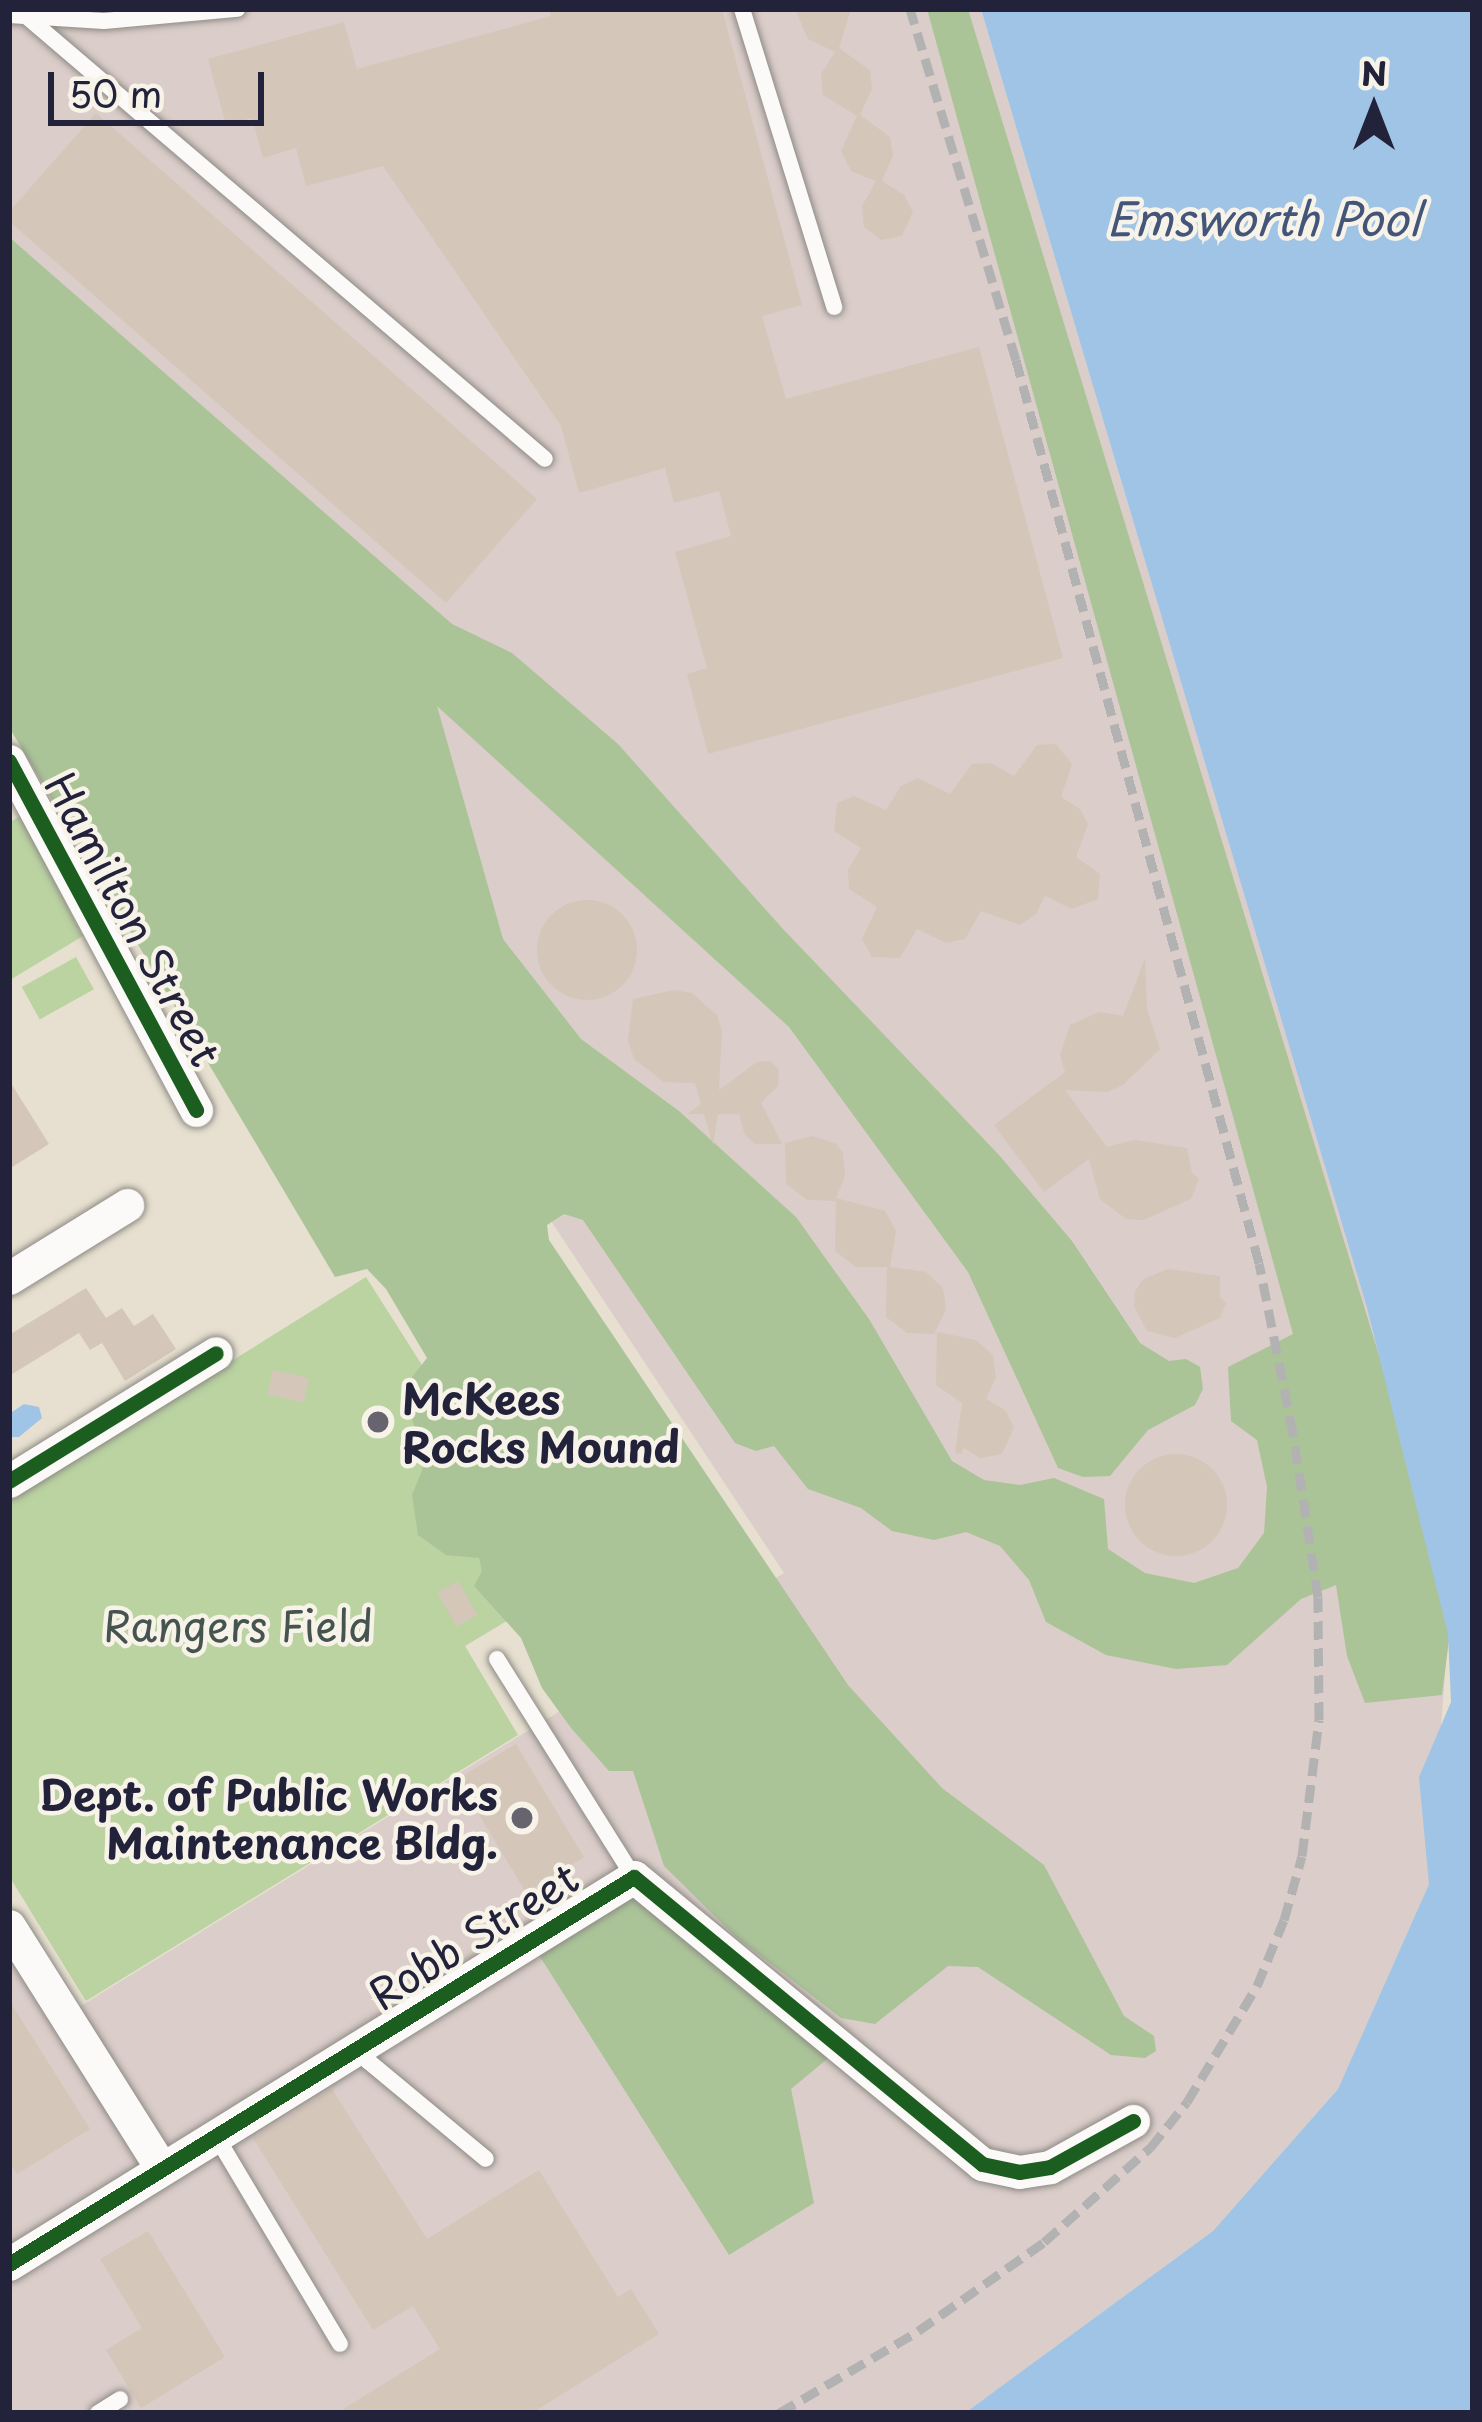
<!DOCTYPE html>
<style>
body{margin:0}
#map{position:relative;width:1482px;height:2422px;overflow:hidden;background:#e7e0d0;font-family:"Playpen Sans",sans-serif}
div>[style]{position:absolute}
.industrial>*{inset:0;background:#dbcdc9}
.green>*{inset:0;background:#bad3a1;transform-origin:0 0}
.forest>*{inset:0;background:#aac498}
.water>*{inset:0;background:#9fc4e6}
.building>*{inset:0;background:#d5c6ba;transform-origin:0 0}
.round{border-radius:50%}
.roads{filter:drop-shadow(0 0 3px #8e8b86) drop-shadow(0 0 3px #8e8b86)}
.service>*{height:16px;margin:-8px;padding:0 8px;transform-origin:8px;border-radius:8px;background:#fbfaf8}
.minor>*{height:33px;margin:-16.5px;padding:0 16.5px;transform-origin:16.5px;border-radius:16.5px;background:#fbfaf8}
.rail>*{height:9px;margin-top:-4.5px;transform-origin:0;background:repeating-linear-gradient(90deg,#b3b2b3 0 18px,transparent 0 27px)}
.cycleway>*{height:15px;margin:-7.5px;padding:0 7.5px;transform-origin:7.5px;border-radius:7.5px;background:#1b5e20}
.dots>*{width:33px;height:33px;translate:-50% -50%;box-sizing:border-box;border:6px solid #f7f3e8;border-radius:50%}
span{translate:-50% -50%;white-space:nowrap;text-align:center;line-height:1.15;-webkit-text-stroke:9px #f7f3e8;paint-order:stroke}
.street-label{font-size:42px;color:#22223b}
.poi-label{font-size:42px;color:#22223b;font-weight:700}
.left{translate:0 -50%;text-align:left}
.right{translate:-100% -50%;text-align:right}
.park-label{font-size:42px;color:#45544e}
.water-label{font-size:45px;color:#43567a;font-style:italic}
.frame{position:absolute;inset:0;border:12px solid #22223b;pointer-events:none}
.north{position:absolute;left:1314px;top:48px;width:120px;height:120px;-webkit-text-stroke:9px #f7f3e8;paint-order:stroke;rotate:0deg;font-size:33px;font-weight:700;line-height:48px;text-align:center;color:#22223b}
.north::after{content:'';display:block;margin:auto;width:42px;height:54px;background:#22223b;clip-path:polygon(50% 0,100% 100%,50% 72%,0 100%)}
.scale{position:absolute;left:48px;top:72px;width:216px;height:54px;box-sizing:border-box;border:6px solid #22223b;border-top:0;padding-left:15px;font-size:36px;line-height:42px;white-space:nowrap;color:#22223b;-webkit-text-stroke:9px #f7f3e8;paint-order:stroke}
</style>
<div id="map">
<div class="industrial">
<i style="clip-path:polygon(9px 9px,981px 9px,1367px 1308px,1448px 1635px,1429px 1884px,1338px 2089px,1213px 2231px,965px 2413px,9px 2413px,9px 1926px,66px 2015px,784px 1573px,9px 402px)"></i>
</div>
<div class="green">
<i style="clip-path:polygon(20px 816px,83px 936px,10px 980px,9px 823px)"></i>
<i style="left:76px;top:957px;width:37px;height:62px;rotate:61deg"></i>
<i style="clip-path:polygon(366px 1277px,563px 1587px,465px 1646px,518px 1735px,86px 2001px,9px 1876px,9px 1500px)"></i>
</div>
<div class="forest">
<i style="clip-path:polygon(927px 9px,968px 9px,1439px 1552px,1451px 1624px,1442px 1695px,1365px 1703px,1347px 1656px,1336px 1585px,1301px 1599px,1227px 1665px,1176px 1669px,1106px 1655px,1046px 1622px,1029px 1580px,1000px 1546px,966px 1532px,934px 1540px,892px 1531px,861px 1508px,808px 1489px,774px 1446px,756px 1451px,735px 1443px,583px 1220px,564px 1214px,547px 1225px,549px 1240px,848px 1685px,942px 1788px,1044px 1865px,1124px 2016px,1154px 2036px,1156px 2051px,1145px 2058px,1111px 2055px,978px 1967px,948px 1966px,875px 2024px,841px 2018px,736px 1937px,664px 1866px,633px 1771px,609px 1771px,571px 1728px,542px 1688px,521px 1638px,474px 1586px,482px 1571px,479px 1558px,446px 1555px,418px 1535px,412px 1495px,425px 1463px,411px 1415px,412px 1377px,427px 1358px,386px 1289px,367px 1269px,335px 1277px,9px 727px,9px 237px,452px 624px,512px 653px,618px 744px,783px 929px,999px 1155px,1072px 1241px,1140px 1343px,1169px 1361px,1186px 1359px,1200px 1367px,1203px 1389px,1195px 1405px,1148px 1430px,1110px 1476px,1083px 1477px,1058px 1468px,968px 1272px,789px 1027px,437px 706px,503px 939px,581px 1039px,679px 1111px,796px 1217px,869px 1319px,952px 1461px,984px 1480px,1020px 1485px,1054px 1478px,1104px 1499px,1108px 1549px,1145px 1573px,1194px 1583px,1238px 1568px,1264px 1533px,1267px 1487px,1257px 1440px,1231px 1421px,1228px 1367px,1293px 1334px)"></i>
<i style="clip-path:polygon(634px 1881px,838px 2050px,791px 2089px,814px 2203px,729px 2255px,532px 1944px)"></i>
</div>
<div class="water">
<i style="clip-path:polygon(981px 9px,1473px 9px,1473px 2413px,965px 2413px,1213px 2231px,1338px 2089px,1429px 1884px,1419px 1777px,1451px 1702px,1448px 1634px,1367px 1308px)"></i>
<i style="clip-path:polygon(24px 1404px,39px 1407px,42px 1418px,19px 1437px,10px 1437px,9px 1414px)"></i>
</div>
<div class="building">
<i style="clip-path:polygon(549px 9px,722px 9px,802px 305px,762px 316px,786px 399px,979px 347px,1063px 658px,708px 754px,687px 674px,707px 668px,675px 552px,731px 536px,719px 491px,674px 503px,665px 468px,579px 493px,561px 426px,383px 166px,306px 186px,296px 148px,263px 158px,252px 118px,226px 125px,208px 59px,344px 22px,357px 69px,551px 16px)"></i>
<i style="clip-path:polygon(795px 9px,851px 9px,839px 48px,870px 70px,872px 89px,860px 115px,890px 137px,893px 156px,882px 181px,904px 195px,913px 212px,902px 236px,881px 240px,864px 227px,862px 206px,876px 181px,851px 171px,841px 151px,857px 116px,823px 95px,821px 74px,835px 52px,808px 39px)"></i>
<i style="clip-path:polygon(96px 113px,537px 499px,446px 603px,9px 221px,9px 212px)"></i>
<i style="clip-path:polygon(1056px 744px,1072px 764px,1061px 797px,1080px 809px,1088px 824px,1076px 857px,1100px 874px,1098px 899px,1072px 909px,1045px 896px,1036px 914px,1020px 925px,981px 911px,965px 939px,946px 943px,917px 929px,900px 958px,872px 957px,862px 939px,877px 907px,849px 889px,848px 870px,861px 848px,834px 831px,837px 803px,854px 796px,886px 810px,901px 786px,918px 778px,950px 794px,972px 764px,991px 763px,1014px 776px,1037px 745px)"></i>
<i class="round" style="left:537px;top:900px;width:100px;height:100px"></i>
<i style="clip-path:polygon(1145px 958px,1147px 1009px,1160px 1049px,1123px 1085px,1108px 1092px,1065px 1090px,1107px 1147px,1134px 1140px,1187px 1148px,1192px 1173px,1199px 1179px,1191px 1199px,1143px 1220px,1126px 1219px,1100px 1199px,1089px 1159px,1044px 1192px,994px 1125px,1065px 1072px,1060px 1055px,1070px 1025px,1099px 1012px,1123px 1016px)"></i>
<i style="clip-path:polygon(674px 990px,692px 993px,717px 1015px,722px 1031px,719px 1090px,757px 1062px,770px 1061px,779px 1069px,778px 1086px,761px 1103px,782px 1144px,755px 1144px,745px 1135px,739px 1114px,718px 1114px,713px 1145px,704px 1114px,687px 1114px,701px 1104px,695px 1083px,664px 1082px,634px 1059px,628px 1040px,633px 999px)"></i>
<i style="clip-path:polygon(9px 1080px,49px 1144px,9px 1169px)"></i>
<i style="clip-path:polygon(813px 1136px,836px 1144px,843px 1153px,845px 1176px,835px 1201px,807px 1200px,786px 1184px,785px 1143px)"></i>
<i style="clip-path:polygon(836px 1198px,885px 1211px,896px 1231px,890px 1267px,926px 1272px,943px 1288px,946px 1310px,934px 1334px,907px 1333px,886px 1317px,887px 1267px,856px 1267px,835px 1251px)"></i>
<i style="clip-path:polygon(1167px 1269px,1220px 1276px,1220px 1297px,1226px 1303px,1220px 1318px,1175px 1338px,1147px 1331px,1134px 1306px,1135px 1292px,1142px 1280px)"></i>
<i style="clip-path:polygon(86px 1288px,106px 1318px,122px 1308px,134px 1326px,153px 1314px,176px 1349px,125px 1381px,102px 1343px,90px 1350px,79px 1333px,9px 1376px,9px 1335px)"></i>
<i style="clip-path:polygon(937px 1332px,976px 1340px,993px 1355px,996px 1377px,986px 1399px,1005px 1410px,1014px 1427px,1002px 1454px,980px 1458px,964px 1448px,961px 1454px,955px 1453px,962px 1403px,936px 1385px)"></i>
<i style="left:273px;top:1370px;width:37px;height:25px;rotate:13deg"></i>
<i class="round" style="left:1125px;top:1454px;width:102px;height:102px"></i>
<i style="left:458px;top:1581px;width:39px;height:24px;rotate:60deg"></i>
<i style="left:516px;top:1744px;width:132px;height:68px;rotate:59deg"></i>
<i style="clip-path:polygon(9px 2000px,90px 2129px,17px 2174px,9px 2161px)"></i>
<i style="clip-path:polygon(332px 2089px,427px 2239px,539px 2170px,618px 2297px,631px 2289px,659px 2334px,532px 2413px,337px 2413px,440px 2349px,413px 2306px,373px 2330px,253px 2138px)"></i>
<i style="clip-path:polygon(148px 2231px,225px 2357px,141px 2408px,106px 2350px,142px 2328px,100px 2259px)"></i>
</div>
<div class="roads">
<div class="service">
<i style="left:742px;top:9px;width:312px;rotate:72.8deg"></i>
<i style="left:9px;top:15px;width:95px;rotate:3.6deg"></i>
<i style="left:104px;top:21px;width:134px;rotate:-5.2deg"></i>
<i style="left:26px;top:16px;width:682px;rotate:40.48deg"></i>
<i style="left:497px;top:1659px;width:257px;rotate:57.9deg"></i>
<i style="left:361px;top:2046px;width:17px;rotate:65deg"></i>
<i style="left:368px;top:2061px;width:153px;rotate:39.7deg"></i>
<i style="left:216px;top:2136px;width:242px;rotate:59.2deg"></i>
<i style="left:98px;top:2413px;width:26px;rotate:-32deg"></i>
</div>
<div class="minor">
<i style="left:9px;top:761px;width:396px;rotate:61.8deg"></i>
<i style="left:9px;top:1278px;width:139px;rotate:-31.7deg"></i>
<i style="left:9px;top:1481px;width:243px;rotate:-31.7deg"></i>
<i style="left:9px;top:1926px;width:287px;rotate:57.8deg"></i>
<i style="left:9px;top:2264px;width:735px;rotate:-31.77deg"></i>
<i style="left:634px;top:1877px;width:451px;rotate:39.5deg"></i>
<i style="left:982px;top:2164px;width:38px;rotate:12deg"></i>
<i style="left:1019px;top:2172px;width:31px;rotate:-9deg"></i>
<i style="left:1050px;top:2167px;width:95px;rotate:-29deg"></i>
</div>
</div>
<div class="rail">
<i style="left:779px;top:2413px;width:161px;rotate:-30.5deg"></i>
<i style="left:918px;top:2331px;width:154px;rotate:-35.2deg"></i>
<i style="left:1044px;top:2242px;width:142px;rotate:-41.6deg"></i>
<i style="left:1150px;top:2148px;width:59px;rotate:-51.2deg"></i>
<i style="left:1187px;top:2102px;width:135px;rotate:-58.9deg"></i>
<i style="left:1257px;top:1986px;width:71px;rotate:-67.8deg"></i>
<i style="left:1284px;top:1920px;width:66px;rotate:-74.3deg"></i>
<i style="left:1302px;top:1856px;width:137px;rotate:-82.9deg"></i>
<i style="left:1319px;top:1720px;width:123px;rotate:-90.5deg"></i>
<i style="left:1318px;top:1597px;width:166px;rotate:-98.7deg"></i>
<i style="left:1293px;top:1433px;width:173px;rotate:-101.3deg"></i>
<i style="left:1259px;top:1263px;width:935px;rotate:-105.06deg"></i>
<i style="left:1016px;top:360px;width:367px;rotate:-106.8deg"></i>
</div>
<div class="cycleway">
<i style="left:9px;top:761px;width:396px;rotate:61.8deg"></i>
<i style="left:9px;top:1481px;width:243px;rotate:-31.7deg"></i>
<i style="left:9px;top:2264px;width:735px;rotate:-31.77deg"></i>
<i style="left:634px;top:1877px;width:451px;rotate:39.5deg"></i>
<i style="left:982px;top:2164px;width:38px;rotate:12deg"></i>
<i style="left:1019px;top:2172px;width:31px;rotate:-9deg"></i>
<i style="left:1050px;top:2167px;width:95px;rotate:-29deg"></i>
</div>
<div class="dots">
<i style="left:378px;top:1422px;background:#67646f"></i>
<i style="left:522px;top:1818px;background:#67646f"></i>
</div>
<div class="street-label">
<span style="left:134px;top:919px;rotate:62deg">Hamilton Street</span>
<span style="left:473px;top:1935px;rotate:-32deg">Robb Street</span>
</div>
<div class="poi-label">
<span class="left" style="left:402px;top:1422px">McKees<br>Rocks Mound</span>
<span class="right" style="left:498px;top:1818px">Dept. of Public Works<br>Maintenance Bldg.</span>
</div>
<div class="park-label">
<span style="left:238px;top:1625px">Rangers Field</span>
</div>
<div class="water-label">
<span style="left:1264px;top:218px">Emsworth Pool</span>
</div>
<div class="frame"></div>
<div class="north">N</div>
<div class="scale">50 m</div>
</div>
